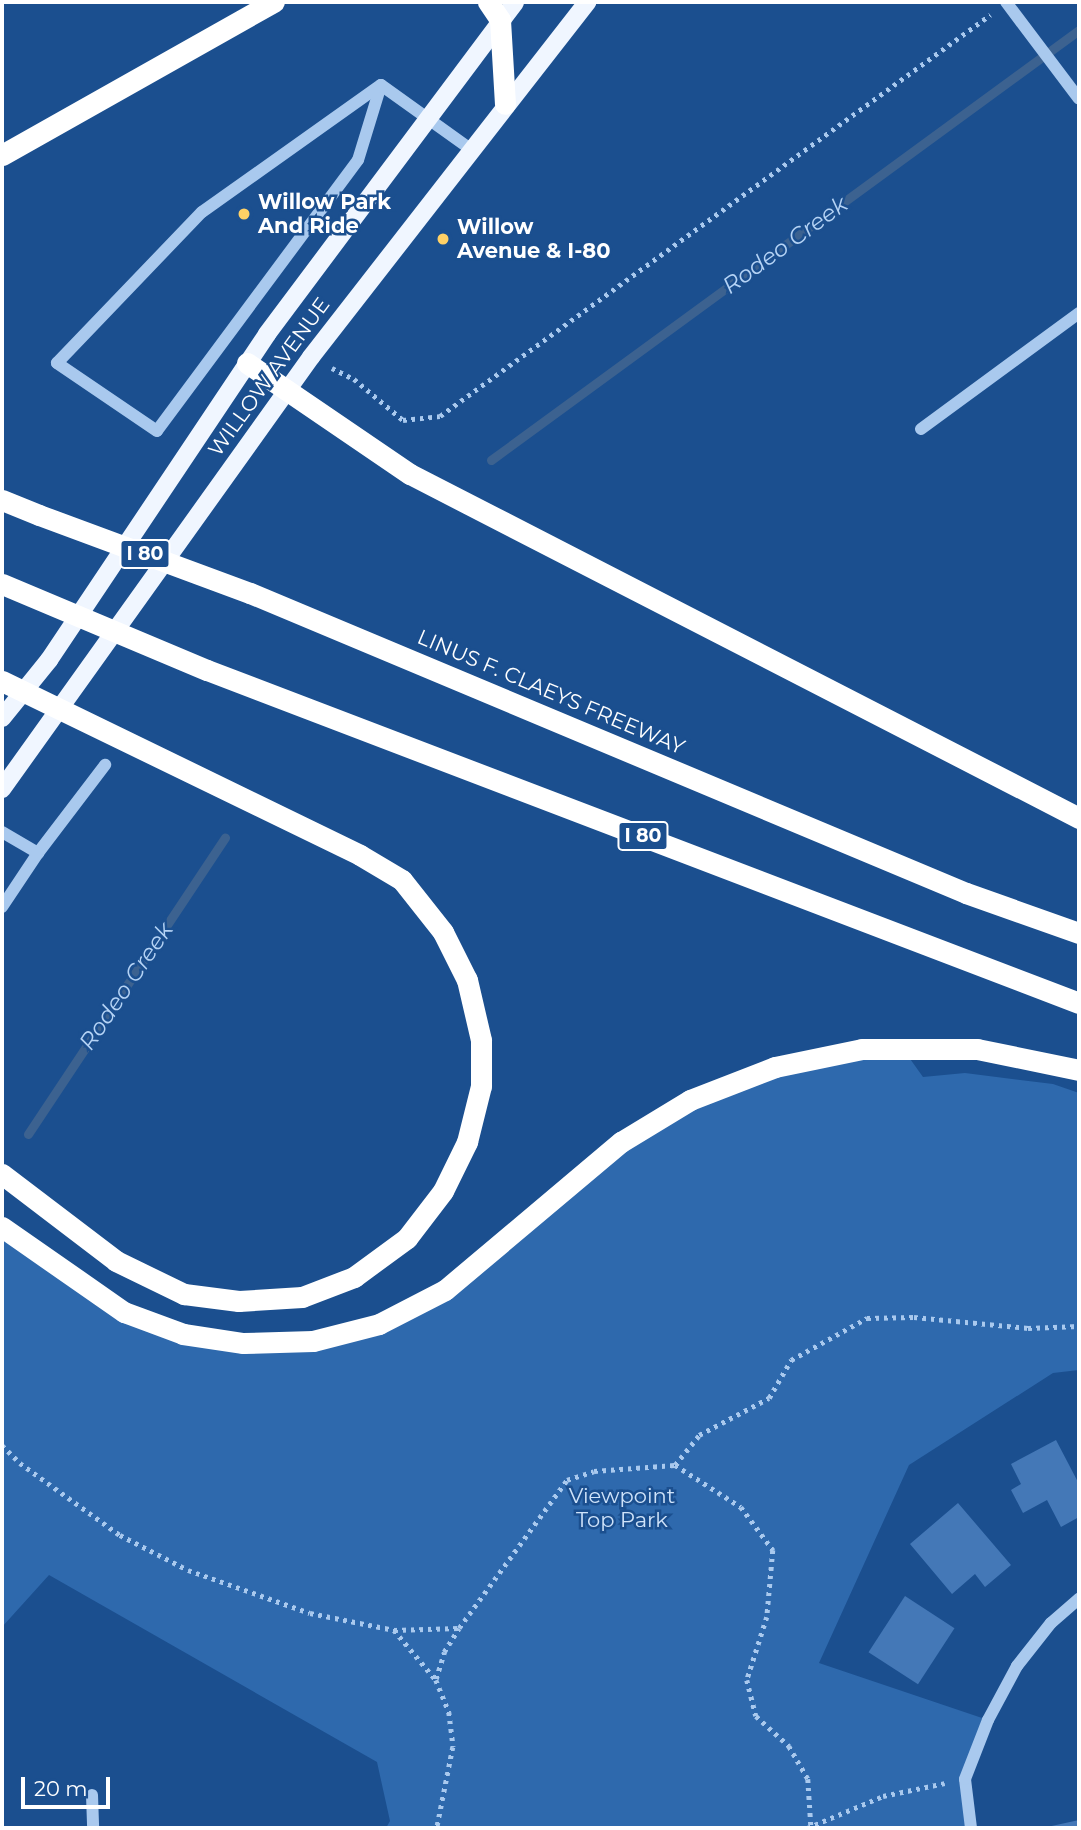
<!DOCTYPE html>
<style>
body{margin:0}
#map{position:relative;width:1081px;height:1830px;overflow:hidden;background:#1b4f8f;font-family:Montserrat,sans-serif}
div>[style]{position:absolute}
.green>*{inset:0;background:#2e69ad}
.stream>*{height:9px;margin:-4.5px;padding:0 4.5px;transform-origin:4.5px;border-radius:4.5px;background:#3c6290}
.building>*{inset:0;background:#4478b7;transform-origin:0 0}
.path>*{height:4.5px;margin-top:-2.25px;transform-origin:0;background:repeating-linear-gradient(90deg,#a9c9ee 0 3.5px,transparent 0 8.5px)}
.minor>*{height:12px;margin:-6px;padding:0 6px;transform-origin:6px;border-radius:6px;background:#a9c9ee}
.major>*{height:18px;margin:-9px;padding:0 9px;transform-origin:9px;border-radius:9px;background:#f0f6ff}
.highway>*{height:21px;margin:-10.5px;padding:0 10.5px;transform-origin:10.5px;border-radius:10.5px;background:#fff}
.highway-bridge>*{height:21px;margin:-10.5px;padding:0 10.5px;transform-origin:10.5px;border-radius:10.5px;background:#fff}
.dots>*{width:19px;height:19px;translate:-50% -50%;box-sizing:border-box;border:4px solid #1b4f8f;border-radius:50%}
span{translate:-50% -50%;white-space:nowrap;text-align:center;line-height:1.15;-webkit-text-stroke:5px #1b4f8f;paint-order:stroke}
.shield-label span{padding:2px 5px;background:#1b4f8f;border:2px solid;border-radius:5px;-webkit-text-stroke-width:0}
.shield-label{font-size:19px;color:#fff;font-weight:700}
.poi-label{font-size:21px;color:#fff;font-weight:700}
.left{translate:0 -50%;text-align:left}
.street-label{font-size:21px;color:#fff}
.park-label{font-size:21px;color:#cfe3fa}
.water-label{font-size:23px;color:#b5d3f5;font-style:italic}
.frame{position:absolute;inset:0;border:4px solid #fff;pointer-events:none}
.scale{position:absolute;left:21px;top:1777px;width:89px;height:32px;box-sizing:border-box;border:4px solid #fff;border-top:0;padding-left:9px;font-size:21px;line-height:24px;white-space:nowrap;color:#fff;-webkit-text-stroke:5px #1b4f8f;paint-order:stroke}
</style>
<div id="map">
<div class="green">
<i style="clip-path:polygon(903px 1049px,923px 1077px,965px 1073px,1053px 1084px,1079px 1093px,1079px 1370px,1053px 1373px,909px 1465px,819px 1663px,988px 1720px,965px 1779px,971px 1828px,386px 1828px,390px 1821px,377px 1762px,49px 1575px,2px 1627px,2px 1227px,99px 1296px,183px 1334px,313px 1341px,445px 1290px,621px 1142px,775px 1067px)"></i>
</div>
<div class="stream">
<i style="left:491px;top:460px;width:728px;rotate:-36.18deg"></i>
<i style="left:28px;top:1134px;width:356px;rotate:-56.4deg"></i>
</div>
<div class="building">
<i style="clip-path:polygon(1056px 1440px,1079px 1484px,1079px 1517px,1061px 1527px,1047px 1500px,1023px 1513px,1011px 1490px,1021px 1484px,1011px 1464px)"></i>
<i style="clip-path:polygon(958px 1503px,1011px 1565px,985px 1587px,975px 1574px,952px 1594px,910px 1544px)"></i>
<i style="left:905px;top:1596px;width:59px;height:67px;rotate:33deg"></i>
<i style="clip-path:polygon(1079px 1820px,1079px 1828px,1048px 1828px,1047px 1827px)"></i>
</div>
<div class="path">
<i style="left:332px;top:368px;width:25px;rotate:27deg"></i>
<i style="left:354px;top:379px;width:64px;rotate:39.9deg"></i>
<i style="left:403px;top:420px;width:37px;rotate:-6deg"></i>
<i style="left:440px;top:416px;width:681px;rotate:-36.1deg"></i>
<i style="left:2px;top:1445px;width:25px;rotate:45deg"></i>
<i style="left:20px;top:1463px;width:123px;rotate:35.8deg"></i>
<i style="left:120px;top:1535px;width:76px;rotate:27.2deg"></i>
<i style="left:188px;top:1570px;width:129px;rotate:19.4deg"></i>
<i style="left:310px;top:1613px;width:86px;rotate:11.4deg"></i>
<i style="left:394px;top:1630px;width:65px;rotate:50deg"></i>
<i style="left:436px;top:1680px;width:35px;rotate:68deg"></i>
<i style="left:449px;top:1712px;width:35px;rotate:83deg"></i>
<i style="left:453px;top:1747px;width:83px;rotate:101.2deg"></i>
<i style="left:675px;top:1465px;width:78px;rotate:32.5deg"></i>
<i style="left:741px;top:1507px;width:54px;rotate:53.3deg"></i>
<i style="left:773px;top:1550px;width:67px;rotate:95.1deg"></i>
<i style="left:767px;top:1617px;width:66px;rotate:107.6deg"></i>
<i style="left:747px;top:1680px;width:37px;rotate:76deg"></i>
<i style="left:756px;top:1716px;width:45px;rotate:42.3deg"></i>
<i style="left:789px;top:1746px;width:38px;rotate:60deg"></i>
<i style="left:808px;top:1779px;width:47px;rotate:86.3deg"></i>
<i style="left:394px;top:1630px;width:65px;rotate:-1.8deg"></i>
<i style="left:459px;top:1628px;width:183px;rotate:-53.9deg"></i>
<i style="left:567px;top:1480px;width:28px;rotate:-18deg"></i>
<i style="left:594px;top:1471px;width:81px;rotate:-4.2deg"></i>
<i style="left:675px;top:1465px;width:38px;rotate:-51deg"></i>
<i style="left:699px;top:1435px;width:79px;rotate:-27.9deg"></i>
<i style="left:769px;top:1398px;width:44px;rotate:-59.9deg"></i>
<i style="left:791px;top:1360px;width:87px;rotate:-28.9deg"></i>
<i style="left:867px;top:1318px;width:47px;rotate:-1.2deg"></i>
<i style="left:914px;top:1317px;width:115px;rotate:5.5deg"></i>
<i style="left:1028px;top:1328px;width:51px;rotate:-2.2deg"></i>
<i style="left:436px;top:1679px;width:28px;rotate:-73deg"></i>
<i style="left:444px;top:1652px;width:28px;rotate:-58deg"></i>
<i style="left:807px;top:1828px;width:82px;rotate:-22.8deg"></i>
<i style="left:883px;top:1796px;width:63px;rotate:-11.8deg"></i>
</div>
<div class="minor">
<i style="left:1006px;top:2px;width:121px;rotate:53deg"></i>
<i style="left:381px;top:85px;width:78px;rotate:107deg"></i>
<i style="left:358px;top:160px;width:337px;rotate:126.6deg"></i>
<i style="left:157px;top:431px;width:121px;rotate:-145.8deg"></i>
<i style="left:57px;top:363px;width:209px;rotate:-46.2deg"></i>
<i style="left:202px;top:212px;width:219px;rotate:-35.4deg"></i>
<i style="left:381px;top:85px;width:108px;rotate:35.6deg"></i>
<i style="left:921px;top:429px;width:196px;rotate:-36.3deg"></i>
<i style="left:2px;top:832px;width:42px;rotate:30.3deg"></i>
<i style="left:38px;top:853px;width:111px;rotate:-52.7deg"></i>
<i style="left:2px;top:907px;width:65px;rotate:-56.3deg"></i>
<i style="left:92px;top:1795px;width:33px;rotate:88deg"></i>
<i style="left:971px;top:1828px;width:49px;rotate:-97deg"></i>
<i style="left:965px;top:1779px;width:63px;rotate:-68.7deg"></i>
<i style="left:988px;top:1720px;width:61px;rotate:-61.8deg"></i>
<i style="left:1017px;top:1666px;width:55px;rotate:-51.7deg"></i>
<i style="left:1051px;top:1623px;width:37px;rotate:-41deg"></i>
</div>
<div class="major">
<i style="left:2px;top:718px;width:75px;rotate:-51deg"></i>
<i style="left:49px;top:660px;width:392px;rotate:-56.2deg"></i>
<i style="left:267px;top:334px;width:414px;rotate:-53.2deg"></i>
<i style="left:2px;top:789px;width:531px;rotate:-54.42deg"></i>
<i style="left:311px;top:357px;width:450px;rotate:-52.1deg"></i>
</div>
<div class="highway">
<i style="left:488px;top:2px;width:22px;rotate:56deg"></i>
<i style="left:500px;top:20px;width:84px;rotate:86.6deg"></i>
<i style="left:2px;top:155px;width:312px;rotate:-29.4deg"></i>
<i style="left:247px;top:363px;width:197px;rotate:34.3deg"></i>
<i style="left:410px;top:474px;width:752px;rotate:27.21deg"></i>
<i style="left:2px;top:500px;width:40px;rotate:22deg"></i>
<i style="left:250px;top:593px;width:776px;rotate:22.73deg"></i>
<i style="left:966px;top:893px;width:120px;rotate:19.5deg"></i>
<i style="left:207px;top:670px;width:933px;rotate:20.9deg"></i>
<i style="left:2px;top:1174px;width:143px;rotate:37.3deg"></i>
<i style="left:116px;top:1261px;width:76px;rotate:25.9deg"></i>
<i style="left:184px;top:1294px;width:55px;rotate:7.3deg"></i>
<i style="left:239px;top:1301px;width:63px;rotate:-3.6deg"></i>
<i style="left:302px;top:1297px;width:56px;rotate:-21deg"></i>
<i style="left:354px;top:1277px;width:66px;rotate:-36.3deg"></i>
<i style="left:407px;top:1238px;width:59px;rotate:-52.5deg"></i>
<i style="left:443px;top:1191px;width:55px;rotate:-63.9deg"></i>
<i style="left:467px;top:1142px;width:58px;rotate:-76deg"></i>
<i style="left:481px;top:1086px;width:46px;rotate:-90deg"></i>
<i style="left:481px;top:1040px;width:62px;rotate:-103.1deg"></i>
<i style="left:467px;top:980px;width:54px;rotate:-116.6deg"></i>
<i style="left:443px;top:932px;width:66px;rotate:-128.3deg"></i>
<i style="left:402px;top:880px;width:49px;rotate:-149.2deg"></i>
<i style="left:2px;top:1227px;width:149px;rotate:34.9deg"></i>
<i style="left:124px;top:1312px;width:63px;rotate:20.4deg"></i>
<i style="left:183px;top:1334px;width:61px;rotate:8.5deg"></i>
<i style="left:243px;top:1343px;width:70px;rotate:-1.6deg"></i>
<i style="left:313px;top:1341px;width:68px;rotate:-14.4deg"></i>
<i style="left:379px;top:1324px;width:74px;rotate:-27.3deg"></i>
<i style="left:445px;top:1290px;width:230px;rotate:-40.1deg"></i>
<i style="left:621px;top:1142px;width:81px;rotate:-31.3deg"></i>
<i style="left:690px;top:1100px;width:91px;rotate:-21.2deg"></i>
<i style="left:775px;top:1067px;width:89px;rotate:-11.7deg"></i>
<i style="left:862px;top:1049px;width:115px"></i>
<i style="left:977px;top:1049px;width:104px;rotate:11.6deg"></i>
</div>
<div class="highway-bridge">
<i style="left:39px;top:515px;width:225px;rotate:20.3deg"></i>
<i style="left:2px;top:584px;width:222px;rotate:22.8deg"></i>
<i style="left:2px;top:681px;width:398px;rotate:25.9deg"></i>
</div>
<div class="dots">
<i style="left:244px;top:214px;background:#ffd166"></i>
<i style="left:443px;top:239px;background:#ffd166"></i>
</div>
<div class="shield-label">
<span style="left:145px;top:554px">I 80</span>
<span style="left:643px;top:836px">I 80</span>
</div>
<div class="poi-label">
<span class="left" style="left:258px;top:214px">Willow Park<br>And Ride</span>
<span class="left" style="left:457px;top:239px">Willow<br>Avenue &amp; I-80</span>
</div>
<div class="street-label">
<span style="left:269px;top:377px;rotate:-54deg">WILLOW AVENUE</span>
<span style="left:551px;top:692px;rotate:23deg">LINUS F. CLAEYS FREEWAY</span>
</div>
<div class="park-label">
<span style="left:622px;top:1508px">Viewpoint<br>Top Park</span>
</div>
<div class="water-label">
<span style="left:785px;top:245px;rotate:-36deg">Rodeo Creek</span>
<span style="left:126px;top:986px;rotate:-56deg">Rodeo Creek</span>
</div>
<div class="frame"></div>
<div class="scale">20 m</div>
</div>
